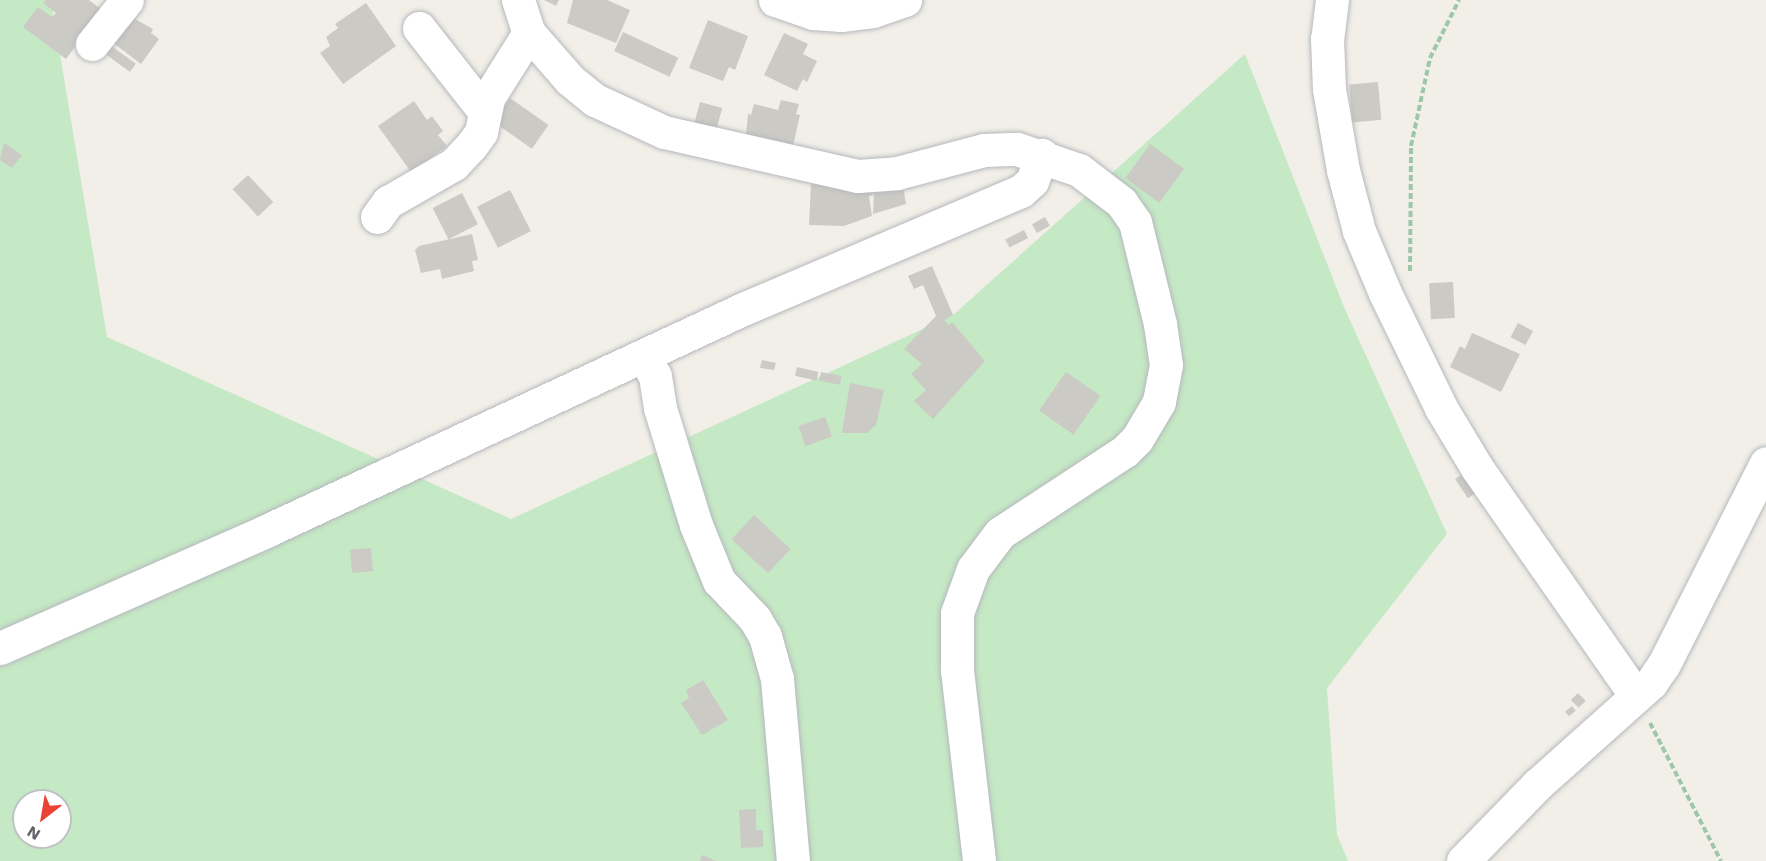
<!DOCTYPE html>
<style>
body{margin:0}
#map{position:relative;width:1766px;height:861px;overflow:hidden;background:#f1efe8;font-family:"Work Sans",sans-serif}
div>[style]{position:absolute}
.green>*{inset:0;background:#c5e8c5}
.building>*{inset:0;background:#cccac5;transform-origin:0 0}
.path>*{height:4px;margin-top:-2px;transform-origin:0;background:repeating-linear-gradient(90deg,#9cc7a9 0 6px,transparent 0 9px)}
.roads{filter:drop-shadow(0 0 2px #b5b8bc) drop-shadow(0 0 2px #b5b8bc)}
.minor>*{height:33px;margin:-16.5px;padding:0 16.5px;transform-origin:16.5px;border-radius:16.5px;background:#fff}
span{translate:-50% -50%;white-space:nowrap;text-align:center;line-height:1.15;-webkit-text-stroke:4.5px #fff;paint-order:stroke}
.north{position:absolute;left:12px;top:789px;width:60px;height:60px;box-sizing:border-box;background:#fff;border:2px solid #bfc1c3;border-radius:50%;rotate:211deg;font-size:16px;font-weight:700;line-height:24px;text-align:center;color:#5f6368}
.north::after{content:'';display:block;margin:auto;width:21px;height:27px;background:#ea4335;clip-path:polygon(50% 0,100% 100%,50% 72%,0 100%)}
</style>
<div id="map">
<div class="green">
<i style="clip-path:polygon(evenodd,0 0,51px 0,107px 337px,511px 519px,953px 315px,1245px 54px,1344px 307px,1447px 534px,1327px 688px,1337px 835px,1348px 861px,0 861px,0 0,24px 801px,60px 801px,60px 837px,24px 837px,24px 801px)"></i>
</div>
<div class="building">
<i style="clip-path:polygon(46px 0,89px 0,102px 10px,66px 59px,23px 27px,38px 7px,52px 17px,56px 13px,43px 3px)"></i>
<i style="clip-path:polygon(544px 0,559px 0,556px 6px)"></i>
<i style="clip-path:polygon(573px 0,607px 0,630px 10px,616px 43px,567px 23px)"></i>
<i style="clip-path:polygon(366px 3px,396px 46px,343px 84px,320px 53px,330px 46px,326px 37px,338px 28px,335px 24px)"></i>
<i style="clip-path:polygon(131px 17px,153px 29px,151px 33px,159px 39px,141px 64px,112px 42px)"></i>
<i style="clip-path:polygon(708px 20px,748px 36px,735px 70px,729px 67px,723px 81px,689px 68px)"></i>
<i style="left:623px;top:32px;width:61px;height:21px;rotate:25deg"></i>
<i style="clip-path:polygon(784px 33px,808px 44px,803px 54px,817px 61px,807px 82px,803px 79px,797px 91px,764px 75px)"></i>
<i style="left:110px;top:45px;width:32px;height:10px;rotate:36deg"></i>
<i style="left:1378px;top:82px;width:38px;height:29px;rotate:85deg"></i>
<i style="left:510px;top:98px;width:47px;height:29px;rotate:35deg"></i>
<i style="clip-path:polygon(781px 100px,799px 104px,796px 114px,800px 115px,793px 146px,746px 135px,748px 114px,751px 115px,754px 104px,778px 110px)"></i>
<i style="clip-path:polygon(414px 101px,427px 120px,432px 116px,443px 131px,438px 135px,447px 146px,411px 172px,378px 126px)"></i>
<i style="left:700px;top:102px;width:23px;height:22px;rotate:15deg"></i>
<i style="clip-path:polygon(4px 143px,22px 155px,12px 168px,0 160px)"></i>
<i style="left:1150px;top:144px;width:42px;height:42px;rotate:36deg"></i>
<i style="left:248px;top:175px;width:37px;height:21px;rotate:47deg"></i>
<i style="clip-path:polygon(811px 184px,872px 190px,873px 195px,869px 196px,872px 216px,844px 226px,809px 225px)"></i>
<i style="clip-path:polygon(903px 185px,906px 204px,873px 214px,874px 189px)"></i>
<i style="left:510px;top:190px;width:46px;height:37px;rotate:63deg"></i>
<i style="left:462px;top:193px;width:35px;height:33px;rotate:63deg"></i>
<i style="left:1045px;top:217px;width:10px;height:15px;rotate:61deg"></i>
<i style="left:1024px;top:230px;width:9px;height:21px;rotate:63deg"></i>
<i style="clip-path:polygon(472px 234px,478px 260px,472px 261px,474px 271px,442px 279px,440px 269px,421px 273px,415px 250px,419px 246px)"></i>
<i style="clip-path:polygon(932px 266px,953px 315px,944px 320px,949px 325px,952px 322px,985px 361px,933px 419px,914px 401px,926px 390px,911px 374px,922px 364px,904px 349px,936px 316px,923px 285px,914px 289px,908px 276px)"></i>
<i style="left:1453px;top:282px;width:36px;height:24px;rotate:87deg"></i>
<i style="left:1518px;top:323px;width:17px;height:16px;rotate:28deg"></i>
<i style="clip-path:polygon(1472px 333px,1520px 354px,1501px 392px,1450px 367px,1460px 346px,1465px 349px)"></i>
<i style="clip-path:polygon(762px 360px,776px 363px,774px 370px,760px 368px)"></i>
<i style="left:797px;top:367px;width:22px;height:9px;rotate:13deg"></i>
<i style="left:821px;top:372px;width:21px;height:9px;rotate:11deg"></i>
<i style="left:1066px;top:372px;width:42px;height:47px;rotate:35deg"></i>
<i style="clip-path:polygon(850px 383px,884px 390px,876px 425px,867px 433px,842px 433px)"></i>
<i style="left:825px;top:417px;width:21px;height:28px;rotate:71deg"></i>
<i style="left:1470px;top:469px;width:23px;height:18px;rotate:56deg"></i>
<i style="left:754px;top:515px;width:50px;height:33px;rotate:43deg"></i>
<i style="left:371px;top:548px;width:23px;height:21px;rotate:85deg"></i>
<i style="clip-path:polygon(703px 680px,728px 720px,702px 735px,681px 703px,689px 698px,686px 690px)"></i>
<i style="left:1578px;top:693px;width:11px;height:10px;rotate:45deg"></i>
<i style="left:1572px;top:706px;width:6px;height:9px;rotate:51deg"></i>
<i style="clip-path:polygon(756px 809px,756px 830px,763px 830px,763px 847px,741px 848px,739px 810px)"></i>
<i style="clip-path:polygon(702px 855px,716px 861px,700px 861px)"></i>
</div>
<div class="path">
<i style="left:1410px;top:271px;width:125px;rotate:-89.5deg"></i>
<i style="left:1411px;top:146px;width:90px;rotate:-77.8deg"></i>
<i style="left:1430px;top:58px;width:65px;rotate:-63.4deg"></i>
<i style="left:1650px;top:723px;width:155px;rotate:62.8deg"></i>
</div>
<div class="roads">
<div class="minor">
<i style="left:518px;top:0;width:35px;rotate:72deg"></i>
<i style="left:529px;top:33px;width:62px;rotate:48.9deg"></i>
<i style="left:570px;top:80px;width:32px;rotate:39deg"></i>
<i style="left:595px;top:100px;width:76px;rotate:24.9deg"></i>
<i style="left:664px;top:132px;width:199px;rotate:12.8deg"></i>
<i style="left:858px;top:176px;width:39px;rotate:-4deg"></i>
<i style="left:897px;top:173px;width:90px;rotate:-14.8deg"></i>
<i style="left:984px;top:150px;width:33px;rotate:-2deg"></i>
<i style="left:1017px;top:149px;width:65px;rotate:18.7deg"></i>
<i style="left:1079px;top:170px;width:53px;rotate:37.3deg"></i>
<i style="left:1121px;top:202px;width:24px;rotate:55deg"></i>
<i style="left:1135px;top:222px;width:105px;rotate:76.2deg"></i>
<i style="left:1160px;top:324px;width:41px;rotate:81.7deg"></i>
<i style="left:1166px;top:365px;width:38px;rotate:101deg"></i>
<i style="left:1159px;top:402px;width:43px;rotate:120.7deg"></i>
<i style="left:1137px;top:439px;width:17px;rotate:135deg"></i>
<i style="left:1125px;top:451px;width:149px;rotate:146.7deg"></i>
<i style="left:1000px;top:533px;width:45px;rotate:126.9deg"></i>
<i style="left:973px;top:569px;width:47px;rotate:110deg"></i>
<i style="left:957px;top:613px;width:57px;rotate:90deg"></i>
<i style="left:957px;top:670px;width:192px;rotate:83.4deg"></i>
<i style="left:775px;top:0;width:40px;rotate:18.9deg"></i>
<i style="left:813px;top:13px;width:28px;rotate:4deg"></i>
<i style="left:841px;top:15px;width:32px;rotate:-7deg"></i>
<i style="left:873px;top:11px;width:34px;rotate:-19deg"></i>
<i style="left:1332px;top:0;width:38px;rotate:97deg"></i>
<i style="left:1327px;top:38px;width:51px;rotate:87.8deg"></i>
<i style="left:1329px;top:89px;width:82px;rotate:80.2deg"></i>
<i style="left:1343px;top:170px;width:63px;rotate:75.3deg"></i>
<i style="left:1359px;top:231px;width:67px;rotate:67.2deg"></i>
<i style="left:1385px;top:293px;width:128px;rotate:64deg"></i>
<i style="left:1441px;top:408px;width:70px;rotate:59deg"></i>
<i style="left:1477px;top:468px;width:278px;rotate:55.1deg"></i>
<i style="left:419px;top:28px;width:105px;rotate:51.9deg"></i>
<i style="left:92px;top:44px;width:56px;rotate:-51.5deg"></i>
<i style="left:377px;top:217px;width:19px;rotate:-54deg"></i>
<i style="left:388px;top:202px;width:76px;rotate:-29.9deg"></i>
<i style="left:454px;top:164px;width:25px;rotate:-47deg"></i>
<i style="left:471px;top:146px;width:17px;rotate:-54deg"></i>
<i style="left:481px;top:132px;width:35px;rotate:-78deg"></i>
<i style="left:488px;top:98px;width:77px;rotate:-57.8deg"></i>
<i style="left:644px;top:357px;width:22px;rotate:60deg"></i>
<i style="left:655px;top:376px;width:32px;rotate:81deg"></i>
<i style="left:660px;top:408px;width:122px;rotate:72.9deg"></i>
<i style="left:696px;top:525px;width:61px;rotate:67.7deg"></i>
<i style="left:719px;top:581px;width:52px;rotate:46.5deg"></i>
<i style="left:755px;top:619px;width:20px;rotate:60deg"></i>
<i style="left:765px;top:636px;width:45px;rotate:74.4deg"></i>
<i style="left:777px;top:679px;width:183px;rotate:85deg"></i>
<i style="left:0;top:648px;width:291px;rotate:-23.7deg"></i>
<i style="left:266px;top:531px;width:526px;rotate:-24.96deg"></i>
<i style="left:743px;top:309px;width:302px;rotate:-23deg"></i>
<i style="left:1021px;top:191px;width:15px;rotate:-42deg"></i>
<i style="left:1032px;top:181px;width:28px;rotate:-69deg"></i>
<i style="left:1463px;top:861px;width:107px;rotate:-45.8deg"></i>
<i style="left:1538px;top:784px;width:152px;rotate:-41.8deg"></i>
<i style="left:1651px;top:683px;width:23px;rotate:-56deg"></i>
<i style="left:1664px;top:664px;width:225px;rotate:-63.1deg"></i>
</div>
</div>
<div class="north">N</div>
</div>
